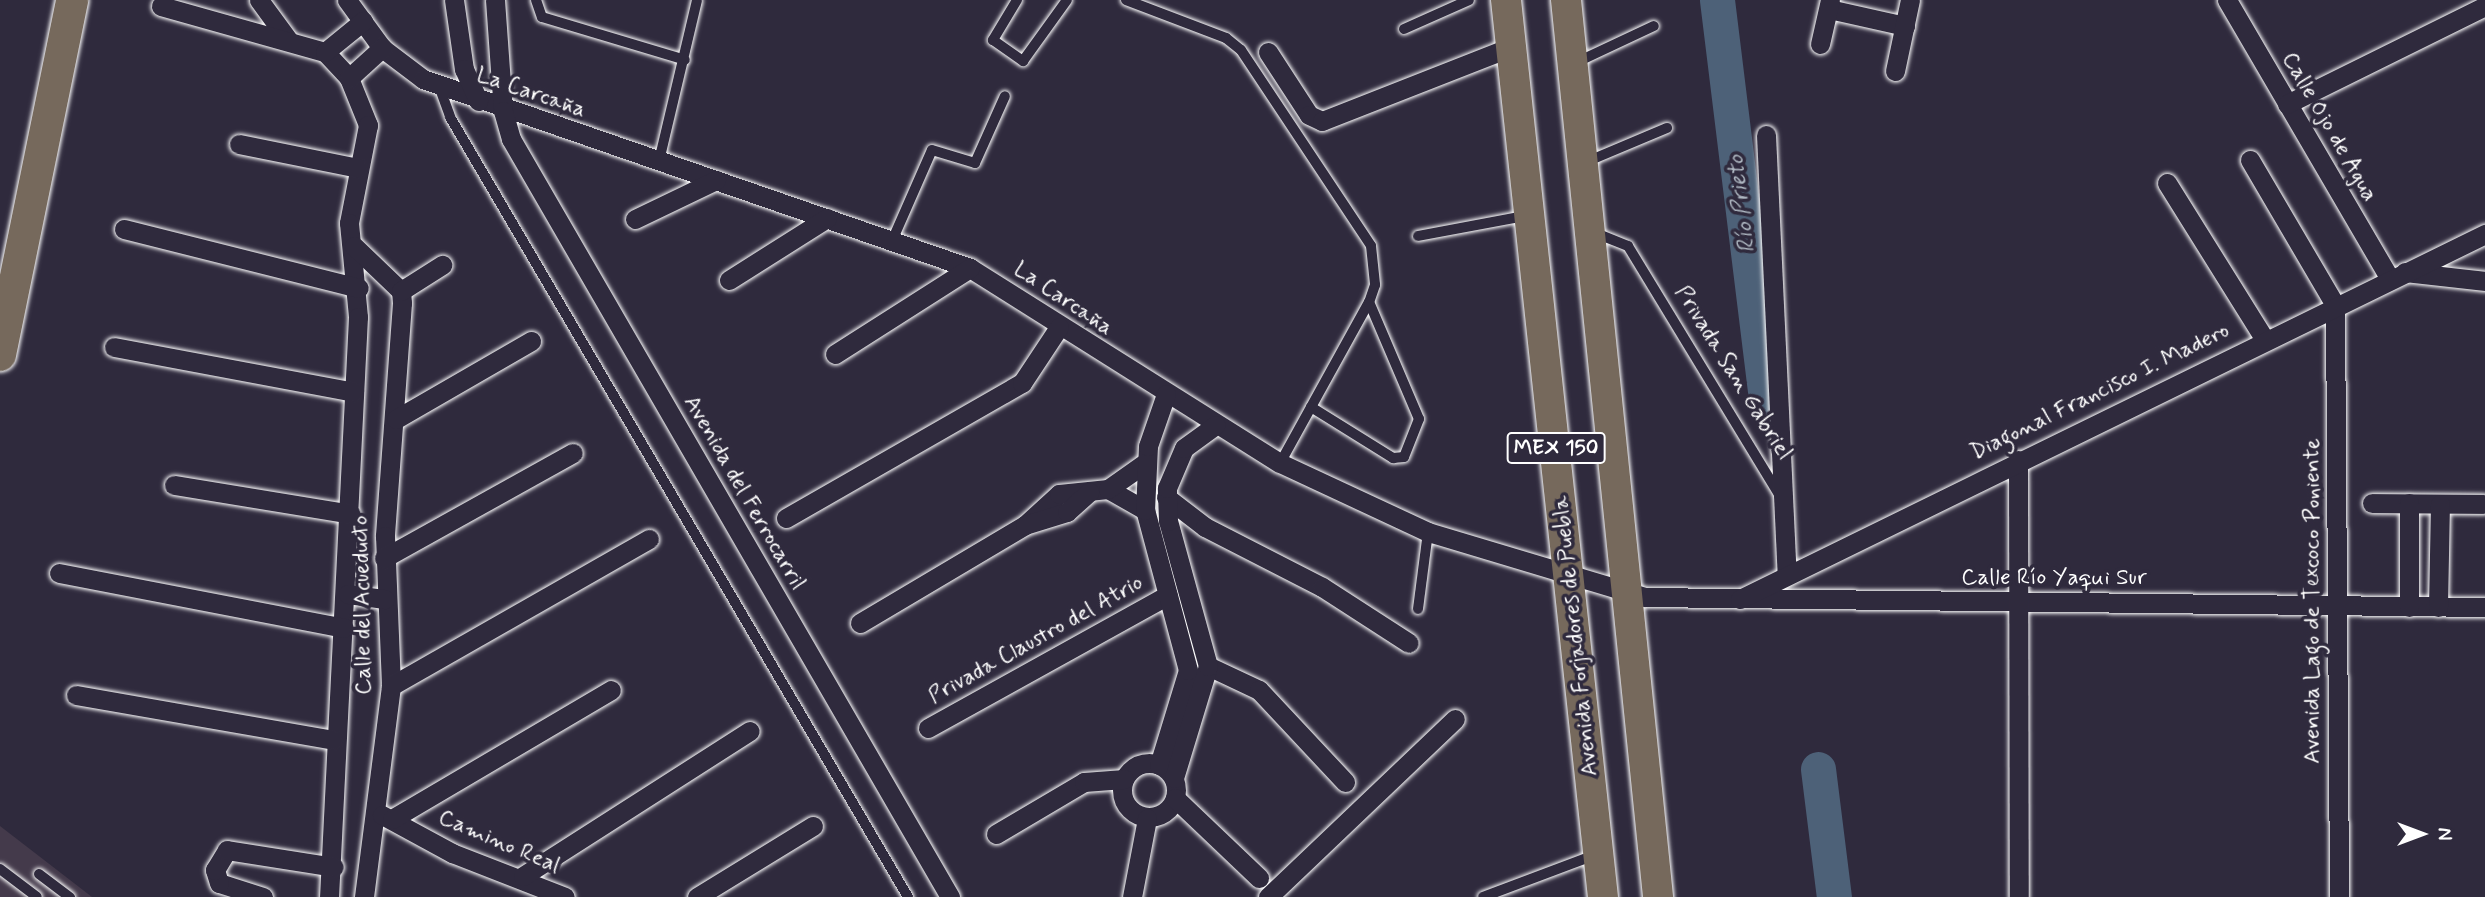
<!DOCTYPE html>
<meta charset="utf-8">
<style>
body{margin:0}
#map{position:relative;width:2485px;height:897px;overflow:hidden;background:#2f2a3d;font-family:Mynerve,sans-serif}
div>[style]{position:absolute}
.built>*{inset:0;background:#443a4b}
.river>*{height:35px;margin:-17.5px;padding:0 17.5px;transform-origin:17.5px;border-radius:17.5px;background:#4d6178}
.roads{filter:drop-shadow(0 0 2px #fff) drop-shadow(0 0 2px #fff)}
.service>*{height:10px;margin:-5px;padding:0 5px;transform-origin:5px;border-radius:5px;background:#2f2a3d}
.minor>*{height:19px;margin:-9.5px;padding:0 9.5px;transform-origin:9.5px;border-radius:9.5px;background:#2f2a3d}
.minor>.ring{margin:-9.5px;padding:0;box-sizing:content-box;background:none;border:19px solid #2f2a3d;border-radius:50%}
.primary>*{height:30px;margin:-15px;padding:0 15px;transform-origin:15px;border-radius:15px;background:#76695c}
.trunk>*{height:32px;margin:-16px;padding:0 16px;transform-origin:16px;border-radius:16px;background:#76695c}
span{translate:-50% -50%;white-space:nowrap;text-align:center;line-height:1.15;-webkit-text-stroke:7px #2f2a3d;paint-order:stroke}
.shield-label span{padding:2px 5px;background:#2f2a3d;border:2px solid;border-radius:5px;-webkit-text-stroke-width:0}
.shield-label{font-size:21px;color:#fff;font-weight:700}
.street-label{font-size:23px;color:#fff}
.water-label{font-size:24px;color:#afb8c2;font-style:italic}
.north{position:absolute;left:2387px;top:799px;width:70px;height:70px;-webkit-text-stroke:5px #2f2a3d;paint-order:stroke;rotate:90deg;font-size:19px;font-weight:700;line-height:28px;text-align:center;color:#fff}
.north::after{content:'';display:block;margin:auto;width:24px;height:32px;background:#fff;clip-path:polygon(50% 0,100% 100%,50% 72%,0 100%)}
</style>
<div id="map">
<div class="built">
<i style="clip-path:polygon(0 826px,92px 897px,0 897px)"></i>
</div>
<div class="river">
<i style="left:1717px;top:0;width:412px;rotate:83deg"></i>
<i style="left:1818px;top:769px;width:129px;rotate:82.9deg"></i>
</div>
<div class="roads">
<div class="service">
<i style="left:536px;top:0;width:18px;rotate:71deg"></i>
<i style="left:542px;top:17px;width:149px;rotate:16.7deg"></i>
<i style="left:1017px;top:0;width:47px;rotate:121deg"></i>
<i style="left:993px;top:40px;width:37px;rotate:35deg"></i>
<i style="left:1023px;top:61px;width:75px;rotate:-54.2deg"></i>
<i style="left:1126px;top:0;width:107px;rotate:20.8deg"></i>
<i style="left:1226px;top:38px;width:19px;rotate:39deg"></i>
<i style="left:1241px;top:50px;width:235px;rotate:56.4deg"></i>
<i style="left:1371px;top:246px;width:39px;rotate:84deg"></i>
<i style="left:1375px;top:285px;width:18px;rotate:109deg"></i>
<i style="left:1369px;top:302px;width:184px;rotate:118.9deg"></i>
<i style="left:1404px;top:29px;width:71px;rotate:-24deg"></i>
<i style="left:1575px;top:63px;width:87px;rotate:-25.1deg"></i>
<i style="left:439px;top:86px;width:33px;rotate:70deg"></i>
<i style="left:450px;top:117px;width:905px;rotate:59.58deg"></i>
<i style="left:659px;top:161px;width:165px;rotate:-76.7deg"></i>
<i style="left:1586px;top:162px;width:88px;rotate:-22.8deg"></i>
<i style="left:1593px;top:232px;width:38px;rotate:22deg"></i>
<i style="left:1628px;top:246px;width:293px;rotate:58.7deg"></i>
<i style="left:1418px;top:236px;width:109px;rotate:-10.6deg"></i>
<i style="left:892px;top:241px;width:99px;rotate:-66.3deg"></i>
<i style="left:932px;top:150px;width:45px;rotate:16.8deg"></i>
<i style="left:975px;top:163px;width:73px;rotate:-65.9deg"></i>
<i style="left:1311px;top:407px;width:97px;rotate:31.9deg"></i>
<i style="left:1393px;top:458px;width:11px;rotate:-5deg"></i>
<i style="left:1404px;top:457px;width:41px;rotate:-68.5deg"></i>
<i style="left:1419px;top:419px;width:127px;rotate:-113.1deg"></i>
<i style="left:1418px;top:609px;width:78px;rotate:-82.6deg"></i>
<i style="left:0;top:869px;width:46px;rotate:37.1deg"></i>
<i style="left:39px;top:874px;width:39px;rotate:37deg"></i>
<i style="left:1483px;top:897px;width:120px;rotate:-20.6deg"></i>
</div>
<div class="minor">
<i style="left:259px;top:0;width:51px;rotate:53.8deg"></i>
<i style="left:347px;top:0;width:59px;rotate:53.9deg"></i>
<i style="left:382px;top:48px;width:51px;rotate:37.1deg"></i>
<i style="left:423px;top:79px;width:579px;rotate:19.06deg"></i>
<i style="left:970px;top:268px;width:366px;rotate:32.2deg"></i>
<i style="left:1280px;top:463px;width:163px;rotate:25deg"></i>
<i style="left:1428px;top:532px;width:226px;rotate:16.7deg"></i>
<i style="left:1644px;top:597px;width:841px;rotate:0.68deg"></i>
<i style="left:454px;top:0;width:70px;rotate:81.8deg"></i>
<i style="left:464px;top:69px;width:35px;rotate:66deg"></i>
<i style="left:495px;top:0;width:111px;rotate:85.9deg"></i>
<i style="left:503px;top:111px;width:29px;rotate:74deg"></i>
<i style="left:511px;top:139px;width:876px;rotate:59.92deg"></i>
<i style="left:2227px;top:0;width:323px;rotate:59.7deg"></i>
<i style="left:161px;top:6px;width:170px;rotate:15.7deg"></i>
<i style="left:1829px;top:9px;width:78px;rotate:12.6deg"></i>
<i style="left:1820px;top:44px;width:45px;rotate:-77.2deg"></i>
<i style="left:325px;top:52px;width:35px;rotate:47deg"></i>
<i style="left:349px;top:78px;width:51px;rotate:68deg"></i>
<i style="left:368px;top:125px;width:100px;rotate:101deg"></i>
<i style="left:349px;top:223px;width:94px;rotate:84.5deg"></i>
<i style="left:358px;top:317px;width:581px;rotate:92.86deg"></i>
<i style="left:325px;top:52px;width:49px;rotate:-39.2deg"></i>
<i style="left:1268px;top:52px;width:75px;rotate:56.9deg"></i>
<i style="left:1309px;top:115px;width:14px;rotate:25deg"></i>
<i style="left:1322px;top:121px;width:203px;rotate:-21.4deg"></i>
<i style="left:1895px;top:71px;width:73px;rotate:-78.1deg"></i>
<i style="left:349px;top:78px;width:45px;rotate:-42.3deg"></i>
<i style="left:2287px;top:104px;width:221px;rotate:-26.3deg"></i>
<i style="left:1766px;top:135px;width:439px;rotate:87.3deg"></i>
<i style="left:239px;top:144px;width:121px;rotate:11.4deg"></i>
<i style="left:2250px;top:160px;width:168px;rotate:59.6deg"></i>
<i style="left:2335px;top:305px;width:592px;rotate:89.61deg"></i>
<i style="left:2167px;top:183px;width:183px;rotate:58deg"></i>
<i style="left:635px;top:219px;width:90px;rotate:-25.7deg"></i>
<i style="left:124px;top:229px;width:242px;rotate:14.1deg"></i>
<i style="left:354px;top:246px;width:65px;rotate:43.8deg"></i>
<i style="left:401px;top:291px;width:12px;rotate:85deg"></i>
<i style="left:402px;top:303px;width:234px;rotate:94.2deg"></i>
<i style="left:385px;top:536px;width:150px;rotate:87.7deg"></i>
<i style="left:391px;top:686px;width:213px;rotate:97.3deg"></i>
<i style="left:2405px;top:272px;width:81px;rotate:6.4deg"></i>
<i style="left:729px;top:280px;width:116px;rotate:-32.3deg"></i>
<i style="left:401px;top:291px;width:49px;rotate:-32.4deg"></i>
<i style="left:114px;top:347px;width:244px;rotate:10.6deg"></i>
<i style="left:835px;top:354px;width:160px;rotate:-32.5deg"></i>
<i style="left:396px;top:419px;width:156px;rotate:-30deg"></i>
<i style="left:2018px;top:460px;width:437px;rotate:89.9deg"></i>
<i style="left:174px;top:485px;width:179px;rotate:9.3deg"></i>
<i style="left:1108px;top:489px;width:43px;rotate:29.6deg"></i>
<i style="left:1166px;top:497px;width:49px;rotate:37.6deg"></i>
<i style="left:1205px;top:527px;width:131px;rotate:27.1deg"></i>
<i style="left:1322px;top:587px;width:103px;rotate:32.8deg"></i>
<i style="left:2372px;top:503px;width:111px;rotate:0.5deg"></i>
<i style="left:2409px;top:503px;width:104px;rotate:90deg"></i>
<i style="left:786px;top:518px;width:272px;rotate:-29.8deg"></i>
<i style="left:1022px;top:383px;width:67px;rotate:-56.5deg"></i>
<i style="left:1025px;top:525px;width:46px;rotate:-42.4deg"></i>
<i style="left:1059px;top:494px;width:49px;rotate:-5.8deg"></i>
<i style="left:1108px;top:489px;width:45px;rotate:-35.1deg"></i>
<i style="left:384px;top:558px;width:216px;rotate:-29.1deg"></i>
<i style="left:59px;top:573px;width:290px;rotate:10.9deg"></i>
<i style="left:348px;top:594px;width:37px;rotate:8deg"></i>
<i style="left:1740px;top:599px;width:830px;rotate:-26.1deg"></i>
<i style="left:2438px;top:607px;width:103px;rotate:-88.9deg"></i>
<i style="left:860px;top:623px;width:192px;rotate:-30.7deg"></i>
<i style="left:1025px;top:525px;width:44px;rotate:-17.2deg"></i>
<i style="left:1067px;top:512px;width:30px;rotate:-42deg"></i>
<i style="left:1208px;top:666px;width:56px;rotate:25.2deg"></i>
<i style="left:1259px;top:690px;width:126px;rotate:46.9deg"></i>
<i style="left:391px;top:686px;width:297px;rotate:-29.7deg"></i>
<i style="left:76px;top:695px;width:261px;rotate:9.9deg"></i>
<i style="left:928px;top:728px;width:274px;rotate:-29deg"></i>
<i class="ring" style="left:1122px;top:763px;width:35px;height:35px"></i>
<i style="left:1159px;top:765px;width:99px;rotate:-73deg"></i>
<i style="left:1188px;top:670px;width:166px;rotate:-105deg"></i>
<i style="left:1145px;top:510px;width:64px;rotate:-87.3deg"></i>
<i style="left:1148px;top:446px;width:55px;rotate:-70.9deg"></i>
<i style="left:1174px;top:778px;width:117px;rotate:-73.1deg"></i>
<i style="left:1208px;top:666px;width:150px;rotate:-105.4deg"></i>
<i style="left:1168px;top:521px;width:33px;rotate:-92deg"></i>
<i style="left:1167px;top:488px;width:43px;rotate:-67deg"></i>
<i style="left:1184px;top:448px;width:39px;rotate:-36deg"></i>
<i style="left:1175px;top:798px;width:116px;rotate:43.6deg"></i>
<i style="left:382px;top:815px;width:80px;rotate:28.5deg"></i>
<i style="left:452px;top:853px;width:121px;rotate:21.3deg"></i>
<i style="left:392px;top:819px;width:254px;rotate:-30.5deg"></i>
<i style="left:996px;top:834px;width:102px;rotate:-30.6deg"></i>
<i style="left:1084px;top:782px;width:40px;rotate:-4.3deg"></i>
<i style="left:523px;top:876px;width:269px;rotate:-32.6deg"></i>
<i style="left:263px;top:897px;width:46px;rotate:-162.3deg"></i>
<i style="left:219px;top:883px;width:14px;rotate:-107deg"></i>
<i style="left:215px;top:870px;width:23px;rotate:-59deg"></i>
<i style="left:227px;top:850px;width:108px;rotate:9deg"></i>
<i style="left:697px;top:897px;width:136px;rotate:-31.5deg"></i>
<i style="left:1132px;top:897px;width:80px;rotate:-79.2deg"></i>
<i style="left:1268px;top:897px;width:258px;rotate:-43.6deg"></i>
</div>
<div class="primary">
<i style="left:1506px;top:0;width:902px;rotate:83.83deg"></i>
<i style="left:1566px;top:0;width:902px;rotate:84.14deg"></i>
</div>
<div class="trunk">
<i style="left:0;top:355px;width:362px;rotate:-78.5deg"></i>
</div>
</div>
<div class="shield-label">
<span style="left:1556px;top:448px">MEX 150</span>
</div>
<div class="street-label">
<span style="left:531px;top:93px;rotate:19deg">La Carcaña</span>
<span style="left:2329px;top:127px;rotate:60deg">Calle Ojo de Agua</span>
<span style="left:1063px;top:299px;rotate:34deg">La Carcaña</span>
<span style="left:1733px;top:373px;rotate:58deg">Privada San Gabriel</span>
<span style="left:2100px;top:392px;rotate:-26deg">Diagonal Francisco I. Madero</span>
<span style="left:744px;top:493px;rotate:60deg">Avenida del Ferrocarril</span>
<span style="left:2054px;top:578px">Calle Río Yaqui Sur</span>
<span style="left:2313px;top:601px;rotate:-90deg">Avenida Lago de Texcoco Poniente</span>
<span style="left:363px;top:605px;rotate:-91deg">Calle del Acueducto</span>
<span style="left:1576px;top:636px;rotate:-96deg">Avenida Forjadores de Puebla</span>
<span style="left:1036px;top:640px;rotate:-29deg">Privada Claustro del Atrio</span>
<span style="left:499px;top:842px;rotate:23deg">Camino Real</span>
</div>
<div class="water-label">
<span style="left:1742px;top:204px;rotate:-97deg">Río Prieto</span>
</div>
<div class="north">N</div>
</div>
